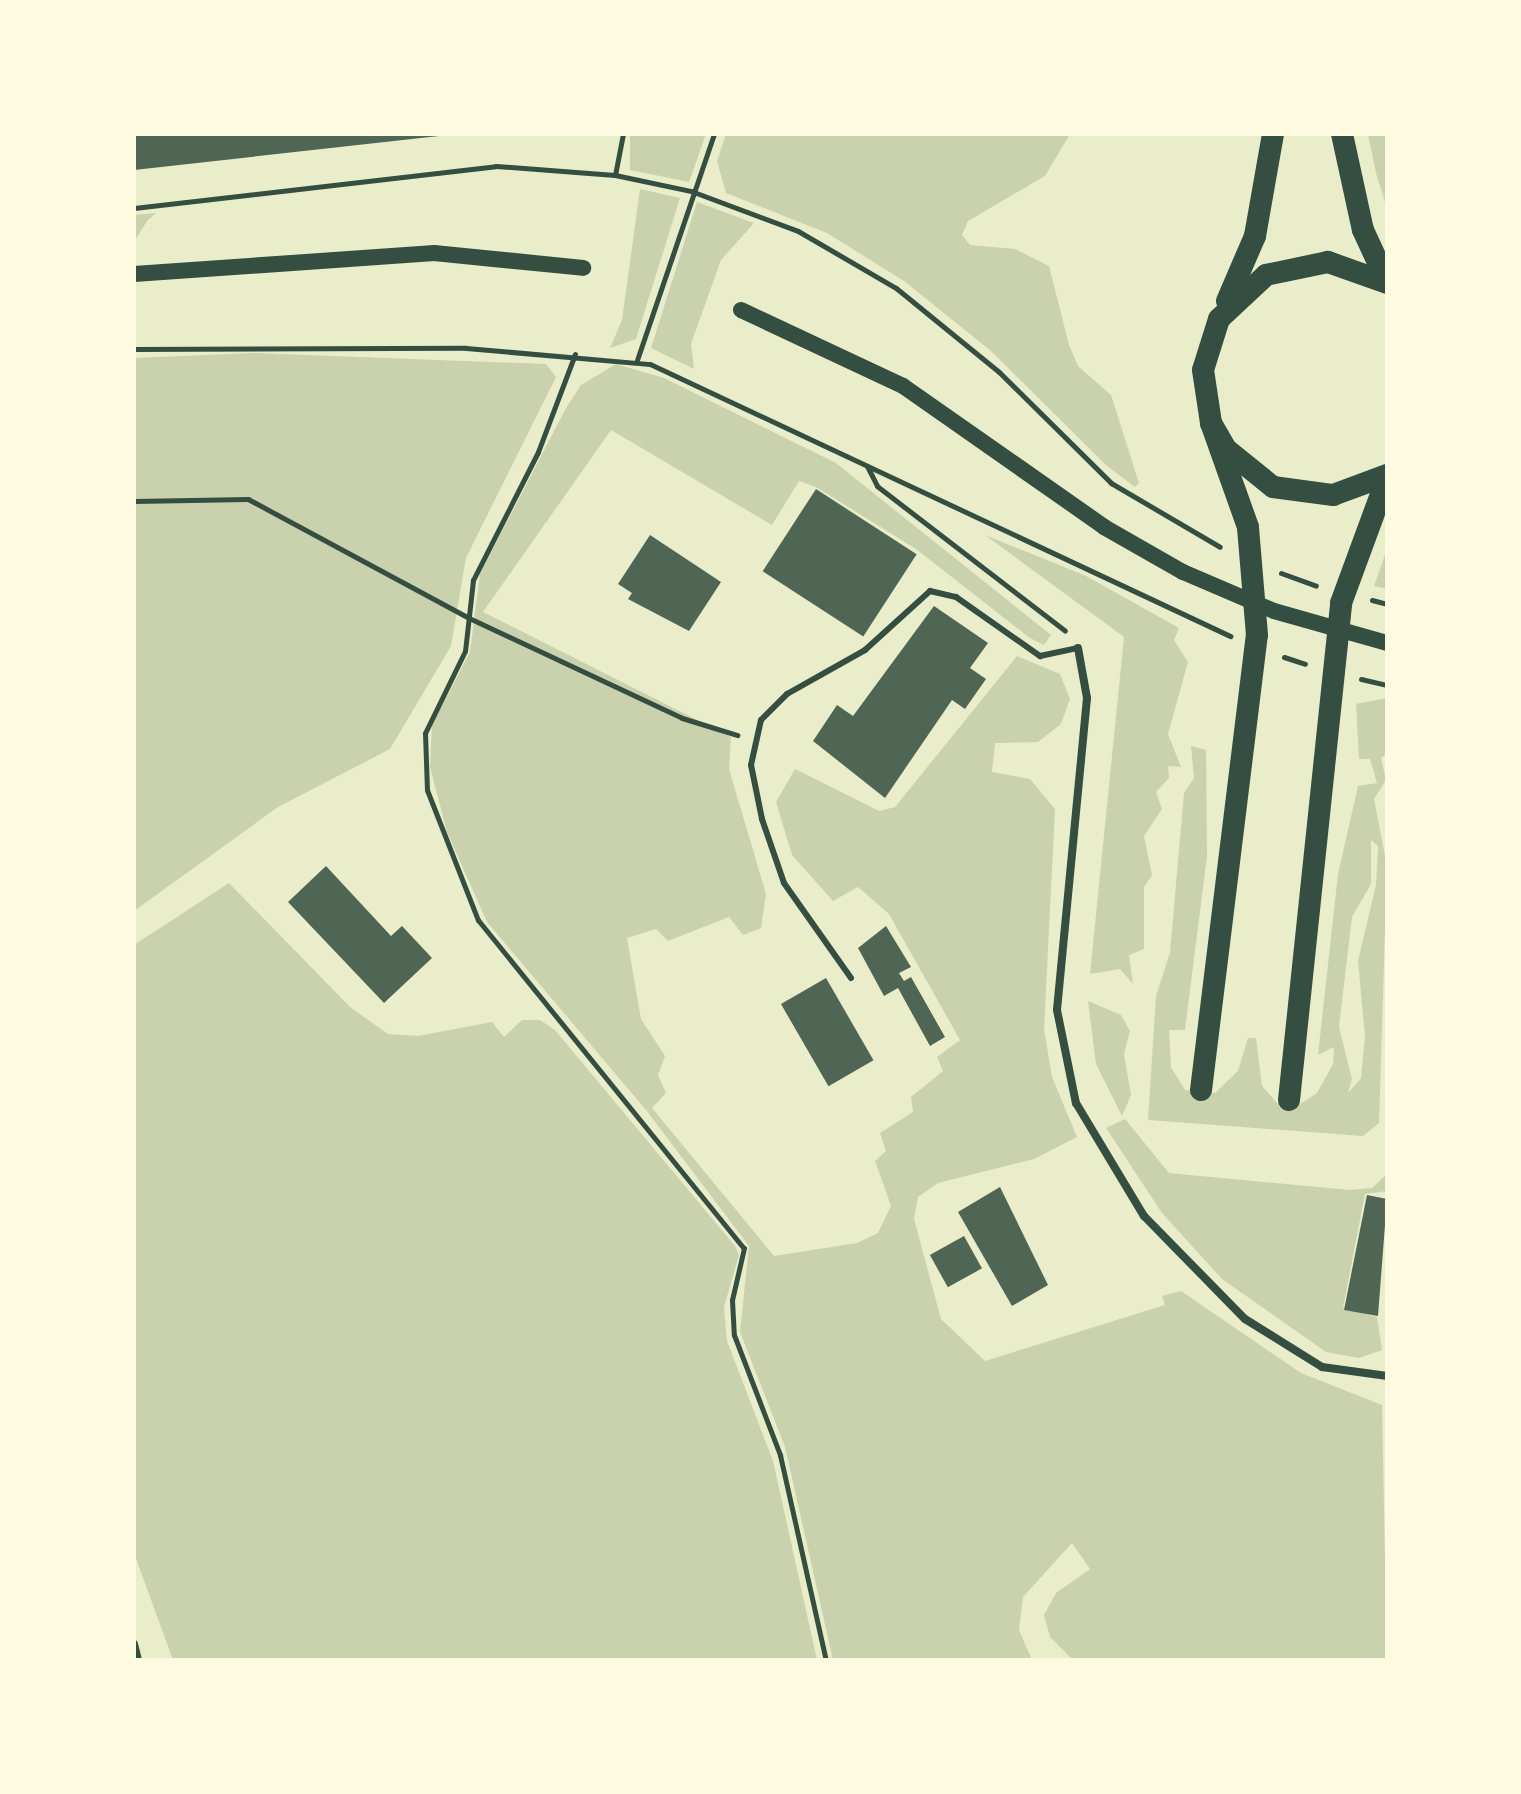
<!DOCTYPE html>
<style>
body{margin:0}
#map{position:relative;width:1521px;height:1794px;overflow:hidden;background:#e9edc9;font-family:"Public Sans",sans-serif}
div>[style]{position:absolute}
.green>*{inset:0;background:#cad2ad}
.building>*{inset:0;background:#4f6655;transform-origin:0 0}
.path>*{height:5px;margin:-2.5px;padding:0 2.5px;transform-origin:2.5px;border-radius:2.5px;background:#344e41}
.service>*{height:6px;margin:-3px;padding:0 3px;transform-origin:3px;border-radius:3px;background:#344e41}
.minor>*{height:8px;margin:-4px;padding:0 4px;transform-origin:4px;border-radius:4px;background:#344e41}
.secondary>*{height:16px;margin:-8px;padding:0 8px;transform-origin:8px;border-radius:8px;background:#344e41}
.trunk>*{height:22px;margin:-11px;padding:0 11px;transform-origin:11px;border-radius:11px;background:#344e41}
span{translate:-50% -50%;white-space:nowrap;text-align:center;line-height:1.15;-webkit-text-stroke:7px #fefae0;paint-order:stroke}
.frame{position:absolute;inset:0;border:136px solid #fefae0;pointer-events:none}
</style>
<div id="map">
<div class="green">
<i style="clip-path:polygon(630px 134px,706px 134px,689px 182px,630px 170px)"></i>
<i style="clip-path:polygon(726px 134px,1070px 134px,1045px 176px,968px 221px,962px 235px,970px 245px,1015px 249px,1049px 266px,1069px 345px,1078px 366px,1111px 395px,1139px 483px,1135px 487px,1106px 465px,991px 351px,904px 281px,827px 233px,726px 193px,717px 161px)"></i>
<i style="clip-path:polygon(1368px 134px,1387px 134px,1387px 209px,1376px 173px)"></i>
<i style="clip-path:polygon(640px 189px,680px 198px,636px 339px,610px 348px,622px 320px)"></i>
<i style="clip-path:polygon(697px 202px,754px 223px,721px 260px,691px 344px,694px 369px,651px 348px)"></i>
<i style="clip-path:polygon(156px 213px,147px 221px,134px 242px,134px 215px)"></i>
<i style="clip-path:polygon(253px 353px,546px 364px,556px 377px,466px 558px,451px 646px,390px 749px,278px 807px,134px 911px,134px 358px)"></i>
<i style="clip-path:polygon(616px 364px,664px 378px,836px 463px,1051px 635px,1044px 645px,1030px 638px,916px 549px,816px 487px,799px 481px,772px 525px,611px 430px,483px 612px,731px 737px,729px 769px,766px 894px,761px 928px,743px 935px,729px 917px,668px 941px,656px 929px,627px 938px,641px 1019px,665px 1056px,658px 1075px,666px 1093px,652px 1108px,774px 1256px,857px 1243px,878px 1233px,891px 1206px,875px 1161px,886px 1151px,880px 1133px,913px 1112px,911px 1097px,943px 1071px,937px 1057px,960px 1040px,889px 914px,858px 887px,833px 901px,792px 855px,776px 802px,795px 769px,879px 811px,895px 807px,1017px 656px,1060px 674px,1070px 699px,1061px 724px,1038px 742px,995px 743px,992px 772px,1030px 779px,1055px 809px,1044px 1029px,1052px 1077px,1077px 1137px,1034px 1159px,938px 1183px,918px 1197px,914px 1219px,941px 1319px,985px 1361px,1165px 1305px,1162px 1296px,1181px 1291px,1301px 1373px,1382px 1405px,1387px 1660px,1073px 1660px,1050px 1637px,1044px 1615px,1056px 1593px,1090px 1569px,1072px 1543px,1023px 1597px,1019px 1630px,1032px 1660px,833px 1660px,785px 1447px,740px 1332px,749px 1246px,646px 1110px,487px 922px,447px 832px,430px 767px,432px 725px,470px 652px,480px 574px,566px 408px,581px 385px)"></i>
<i style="clip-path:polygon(985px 535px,1086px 576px,1179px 628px,1174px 640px,1188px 662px,1168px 734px,1181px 767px,1168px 766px,1169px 778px,1156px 792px,1162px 809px,1144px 836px,1152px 875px,1144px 887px,1144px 949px,1129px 955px,1133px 984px,1120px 969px,1090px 974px,1124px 637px)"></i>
<i style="clip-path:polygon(1387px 549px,1387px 589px,1374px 586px)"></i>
<i style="clip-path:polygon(evenodd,1387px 698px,1387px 753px,1381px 758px,1386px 780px,1374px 799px,1387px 866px,1379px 1123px,1363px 1136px,1148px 1120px,1156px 996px,1170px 953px,1184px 793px,1194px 778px,1191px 746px,1206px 750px,1207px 856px,1185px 1030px,1169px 1030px,1171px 1067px,1185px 1090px,1215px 1093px,1238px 1071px,1248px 1038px,1256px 1038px,1262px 1086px,1277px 1103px,1297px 1106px,1317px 1093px,1333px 1064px,1334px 1047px,1318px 1055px,1338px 874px,1358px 786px,1377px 783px,1370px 759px,1359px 759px,1356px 704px,1387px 698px,1371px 840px,1378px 846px,1376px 885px,1358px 961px,1365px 1036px,1361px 1078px,1348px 1093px,1352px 1079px,1339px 1027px,1352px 917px,1371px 884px,1371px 840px)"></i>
<i style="clip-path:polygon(229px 883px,350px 1007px,388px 1034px,418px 1036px,492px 1022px,504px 1037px,522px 1020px,540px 1020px,555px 1030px,735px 1246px,739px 1255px,724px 1307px,727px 1341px,773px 1461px,817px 1660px,173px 1660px,134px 1553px,134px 945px)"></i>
<i style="clip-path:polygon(1088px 1001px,1121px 1015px,1130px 1031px,1124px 1054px,1131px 1095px,1122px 1116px,1096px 1064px)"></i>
<i style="clip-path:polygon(1125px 1119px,1169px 1173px,1350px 1190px,1372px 1188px,1387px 1174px,1387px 1191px,1365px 1194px,1343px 1308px,1377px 1317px,1382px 1350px,1359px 1358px,1326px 1352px,1222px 1279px,1162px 1213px,1106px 1128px)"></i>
</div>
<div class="building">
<i style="clip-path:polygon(134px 134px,439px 134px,439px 136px,134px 170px)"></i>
<i style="left:816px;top:489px;width:120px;height:98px;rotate:33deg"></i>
<i style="clip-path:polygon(650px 535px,721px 582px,689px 631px,628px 599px,632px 593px,618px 584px)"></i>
<i style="clip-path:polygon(934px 606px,988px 643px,970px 668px,986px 679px,965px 709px,952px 700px,885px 798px,813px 741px,837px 705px,853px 716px)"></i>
<i style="clip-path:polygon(326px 866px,391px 936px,402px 926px,432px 958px,384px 1003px,288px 902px)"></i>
<i style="clip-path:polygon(886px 926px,911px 967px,899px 973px,904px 981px,911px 977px,945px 1037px,930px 1046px,898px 988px,884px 996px,858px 948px)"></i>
<i style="left:826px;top:978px;width:95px;height:52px;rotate:60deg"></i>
<i style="clip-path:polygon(1000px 1187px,1048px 1285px,1012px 1306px,958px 1212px)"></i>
<i style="clip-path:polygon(1367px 1195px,1387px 1199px,1378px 1316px,1344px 1310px)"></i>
<i style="left:964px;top:1236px;width:37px;height:39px;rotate:61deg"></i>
</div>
<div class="path">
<i style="left:615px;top:175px;width:42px;rotate:-79deg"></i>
<i style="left:134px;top:208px;width:364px;rotate:-6.6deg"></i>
<i style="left:496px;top:166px;width:119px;rotate:4.3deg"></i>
<i style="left:615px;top:175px;width:78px;rotate:11.9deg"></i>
<i style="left:691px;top:191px;width:114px;rotate:20.5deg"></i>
<i style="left:798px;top:231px;width:113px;rotate:30.2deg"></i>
<i style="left:896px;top:288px;width:133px;rotate:39.2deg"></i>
<i style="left:999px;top:372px;width:158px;rotate:44.7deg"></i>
<i style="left:1111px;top:483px;width:126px;rotate:30.4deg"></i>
<i style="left:134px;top:349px;width:332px;rotate:-0.2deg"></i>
<i style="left:466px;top:348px;width:185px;rotate:5deg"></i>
<i style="left:650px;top:364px;width:641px;rotate:25.12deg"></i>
<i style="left:575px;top:354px;width:105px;rotate:110.7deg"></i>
<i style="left:538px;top:452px;width:144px;rotate:116.9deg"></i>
<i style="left:473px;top:580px;width:71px;rotate:96.4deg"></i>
<i style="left:465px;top:651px;width:91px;rotate:116deg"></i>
<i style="left:425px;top:733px;width:57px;rotate:88deg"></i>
<i style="left:427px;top:790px;width:140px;rotate:68.6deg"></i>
<i style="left:478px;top:920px;width:422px;rotate:51deg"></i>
<i style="left:744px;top:1248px;width:53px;rotate:103deg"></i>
<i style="left:732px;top:1300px;width:35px;rotate:87deg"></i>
<i style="left:734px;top:1335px;width:129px;rotate:69deg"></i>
<i style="left:780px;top:1455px;width:210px;rotate:77.4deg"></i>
<i style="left:637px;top:360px;width:239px;rotate:-71.2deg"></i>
<i style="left:867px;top:466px;width:22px;rotate:63deg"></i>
<i style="left:877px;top:486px;width:237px;rotate:37.6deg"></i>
<i style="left:134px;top:501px;width:114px;rotate:-1deg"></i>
<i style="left:248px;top:499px;width:251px;rotate:28.3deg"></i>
<i style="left:469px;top:618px;width:235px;rotate:25.1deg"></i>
<i style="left:682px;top:718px;width:58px;rotate:17.2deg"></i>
<i style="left:1281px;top:573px;width:37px;rotate:20deg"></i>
<i style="left:1372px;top:600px;width:16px;rotate:15deg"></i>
<i style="left:1284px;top:657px;width:22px;rotate:18deg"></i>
<i style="left:1361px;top:679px;width:27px;rotate:13deg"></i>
</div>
<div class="service">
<i style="left:851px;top:978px;width:116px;rotate:-125.2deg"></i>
<i style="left:784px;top:883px;width:68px;rotate:-109deg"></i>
<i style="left:762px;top:819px;width:55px;rotate:-101.5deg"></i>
<i style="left:751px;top:765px;width:46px;rotate:-77.5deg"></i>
<i style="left:761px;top:720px;width:37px;rotate:-45deg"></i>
<i style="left:787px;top:694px;width:90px;rotate:-29.4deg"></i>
<i style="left:865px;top:650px;width:88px;rotate:-42.2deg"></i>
<i style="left:930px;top:591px;width:27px;rotate:13deg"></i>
<i style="left:956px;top:597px;width:103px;rotate:35.1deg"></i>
<i style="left:1040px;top:656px;width:39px;rotate:-12deg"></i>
</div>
<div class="minor">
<i style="left:1078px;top:648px;width:51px;rotate:79.8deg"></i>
<i style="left:1087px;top:698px;width:313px;rotate:95.5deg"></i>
<i style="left:1057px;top:1010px;width:95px;rotate:78.5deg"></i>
<i style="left:1076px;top:1103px;width:132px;rotate:59deg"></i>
<i style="left:1144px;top:1216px;width:144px;rotate:45.6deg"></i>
<i style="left:1245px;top:1319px;width:91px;rotate:31.9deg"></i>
<i style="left:1322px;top:1367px;width:66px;rotate:7.9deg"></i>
<i style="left:134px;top:1644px;width:16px;rotate:76deg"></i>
</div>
<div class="secondary">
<i style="left:134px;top:274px;width:301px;rotate:-4deg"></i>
<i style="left:434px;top:253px;width:150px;rotate:5.7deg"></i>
<i style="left:741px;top:310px;width:179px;rotate:25.1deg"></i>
<i style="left:903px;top:386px;width:246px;rotate:35deg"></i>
<i style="left:1104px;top:527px;width:91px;rotate:29.7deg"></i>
<i style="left:1183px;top:572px;width:99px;rotate:23.2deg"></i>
<i style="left:1274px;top:611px;width:117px;rotate:15.8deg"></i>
</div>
<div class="trunk">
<i style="left:1342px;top:134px;width:98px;rotate:77.7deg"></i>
<i style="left:1363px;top:230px;width:57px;rotate:65.2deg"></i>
<i style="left:1387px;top:283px;width:63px;rotate:-160.4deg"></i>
<i style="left:1328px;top:262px;width:63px;rotate:168.2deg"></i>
<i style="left:1266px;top:275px;width:64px;rotate:136.9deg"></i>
<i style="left:1219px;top:319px;width:53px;rotate:107.4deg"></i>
<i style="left:1203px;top:370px;width:54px;rotate:81.4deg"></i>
<i style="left:1211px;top:423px;width:30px;rotate:60deg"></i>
<i style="left:1226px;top:449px;width:60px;rotate:39deg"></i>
<i style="left:1273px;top:487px;width:61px;rotate:7.6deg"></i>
<i style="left:1333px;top:495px;width:58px;rotate:-20.3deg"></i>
<i style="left:1227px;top:301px;width:71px;rotate:-66.7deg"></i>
<i style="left:1255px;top:236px;width:104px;rotate:-80deg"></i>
<i style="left:1201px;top:1090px;width:458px;rotate:-83deg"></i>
<i style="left:1257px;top:635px;width:108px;rotate:-94.8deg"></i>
<i style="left:1248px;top:527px;width:110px;rotate:-109.6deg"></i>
<i style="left:1289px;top:1100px;width:500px;rotate:-84deg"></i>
<i style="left:1341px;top:603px;width:133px;rotate:-69.8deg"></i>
</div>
<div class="frame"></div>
</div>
